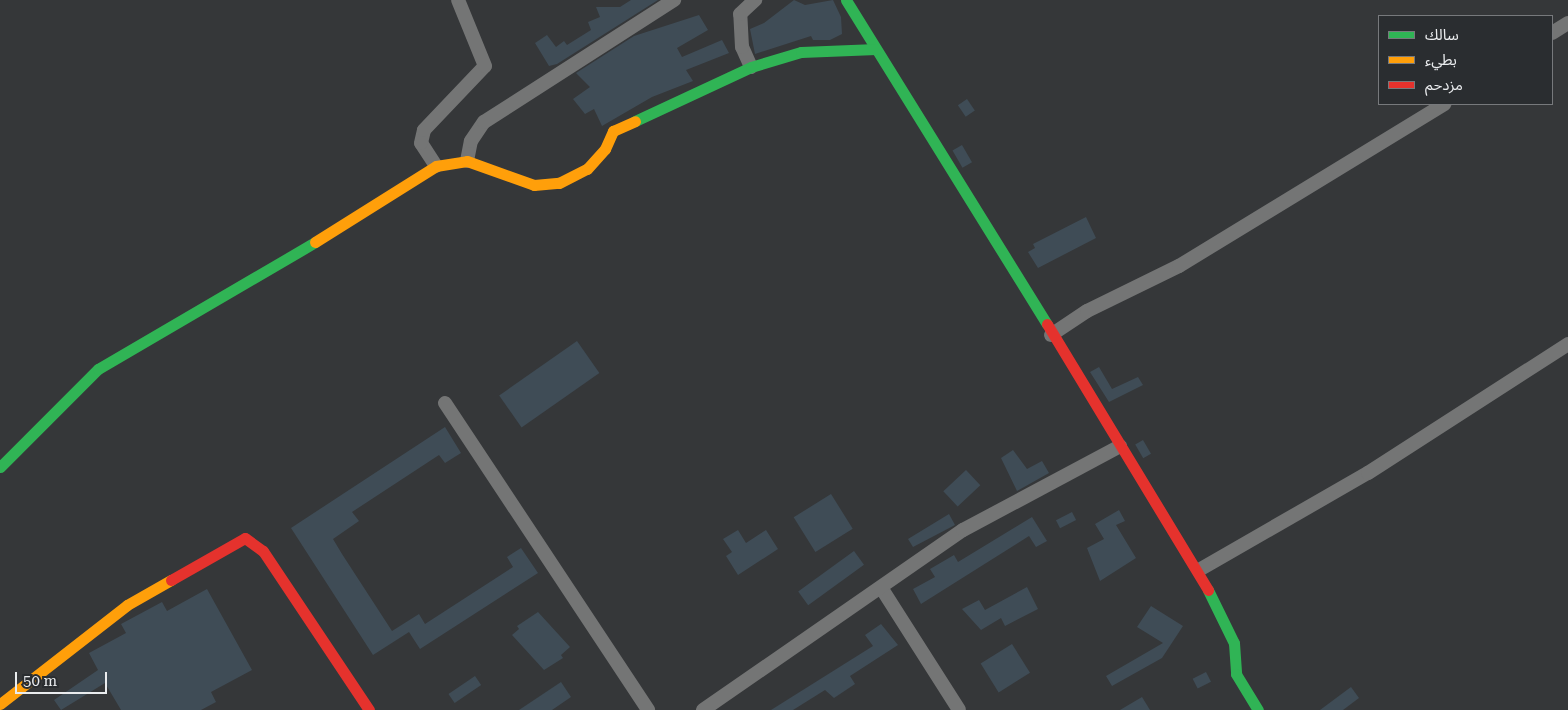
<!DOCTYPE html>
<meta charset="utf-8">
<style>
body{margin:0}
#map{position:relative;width:1568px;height:710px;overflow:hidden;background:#353739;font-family:"Roboto Serif","Noto Sans Arabic",serif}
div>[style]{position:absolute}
.building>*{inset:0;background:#3f4c56;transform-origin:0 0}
.street>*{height:14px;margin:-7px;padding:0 7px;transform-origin:7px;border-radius:7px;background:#747575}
.fast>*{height:11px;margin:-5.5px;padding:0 5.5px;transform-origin:5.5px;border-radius:5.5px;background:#30b455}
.slow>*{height:11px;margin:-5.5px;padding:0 5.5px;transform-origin:5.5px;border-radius:5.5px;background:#ff9f0a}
.jam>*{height:11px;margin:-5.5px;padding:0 5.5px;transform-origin:5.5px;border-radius:5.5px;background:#e5322d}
span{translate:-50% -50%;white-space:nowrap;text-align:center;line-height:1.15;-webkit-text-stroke:5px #2a2d30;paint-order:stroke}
.legend{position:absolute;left:1378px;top:15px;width:175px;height:90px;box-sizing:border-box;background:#2a2d30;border:1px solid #77797c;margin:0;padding:6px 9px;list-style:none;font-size:15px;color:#eaecee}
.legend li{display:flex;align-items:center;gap:10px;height:25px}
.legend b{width:25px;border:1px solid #77797c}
.scale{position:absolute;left:15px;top:672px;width:92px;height:22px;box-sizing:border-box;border:2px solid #eaecee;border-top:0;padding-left:6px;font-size:15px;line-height:18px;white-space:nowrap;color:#eaecee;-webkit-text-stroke:4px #2a2d30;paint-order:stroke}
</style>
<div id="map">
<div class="building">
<i style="clip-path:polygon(631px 0,658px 0,557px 64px,549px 66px,535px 43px,547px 35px,556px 47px,564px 41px,567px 45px,591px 30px,588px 22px,600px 17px,596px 7px,620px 7px)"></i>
<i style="clip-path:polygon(794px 0,805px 5px,833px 0,841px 17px,842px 34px,830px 40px,813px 40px,811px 36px,755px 54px,750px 29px,764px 23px)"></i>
<i style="clip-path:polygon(699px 15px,708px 30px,677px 48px,682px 57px,722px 40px,729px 53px,686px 70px,693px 81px,652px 97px,602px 126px,594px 109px,585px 114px,573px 99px,590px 87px,576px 73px,634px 36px)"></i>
<i style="left:967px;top:99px;width:14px;height:11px;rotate:56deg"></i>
<i style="left:962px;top:145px;width:20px;height:11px;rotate:60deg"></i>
<i style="clip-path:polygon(1086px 217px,1096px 238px,1038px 268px,1028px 252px,1035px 248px,1033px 244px)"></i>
<i style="left:577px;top:341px;width:39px;height:95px;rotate:55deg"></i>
<i style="clip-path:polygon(1099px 367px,1112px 389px,1138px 377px,1143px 385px,1109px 402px,1090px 372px)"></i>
<i style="clip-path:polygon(445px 427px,461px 453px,445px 463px,439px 455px,352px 512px,359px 521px,333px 539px,342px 554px,392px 631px,419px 614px,425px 624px,513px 567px,507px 557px,521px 548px,538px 573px,420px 649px,409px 632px,373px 655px,291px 528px)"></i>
<i style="left:1143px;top:440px;width:16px;height:9px;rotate:60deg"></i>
<i style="clip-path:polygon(1013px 450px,1027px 469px,1042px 461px,1049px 473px,1017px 491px,1001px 458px)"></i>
<i style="left:966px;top:470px;width:21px;height:31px;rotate:47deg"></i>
<i style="left:831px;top:494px;width:41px;height:44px;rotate:58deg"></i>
<i style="clip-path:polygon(1119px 510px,1125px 521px,1116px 525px,1136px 558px,1100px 581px,1087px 548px,1104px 539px,1095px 524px)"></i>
<i style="left:1072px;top:512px;width:9px;height:18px;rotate:63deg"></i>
<i style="clip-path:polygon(949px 514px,955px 525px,913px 547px,908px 539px)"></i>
<i style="clip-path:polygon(1032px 517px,1047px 541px,1036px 547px,1029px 536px,921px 604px,913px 589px,935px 577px,930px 569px,954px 555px,958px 562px)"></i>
<i style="clip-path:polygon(738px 530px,746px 543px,766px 530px,778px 549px,738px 575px,726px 556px,732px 552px,723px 539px)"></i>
<i style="left:854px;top:551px;width:17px;height:69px;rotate:54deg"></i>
<i style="clip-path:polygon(1027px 587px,1038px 609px,1005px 626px,1001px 618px,981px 630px,962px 609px,979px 600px,985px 610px)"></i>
<i style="clip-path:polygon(207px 589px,252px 670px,211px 692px,216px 702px,201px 710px,121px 710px,105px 683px,61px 710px,54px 700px,98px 670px,89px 653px,126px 633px,121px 624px,162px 602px,167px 611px)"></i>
<i style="clip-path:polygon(1151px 606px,1183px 626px,1162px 658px,1112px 686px,1106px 676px,1163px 643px,1137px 627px)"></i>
<i style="clip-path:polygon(538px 612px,570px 647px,561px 655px,563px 658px,544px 670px,512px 635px,519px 629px,517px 626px)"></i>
<i style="clip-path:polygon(881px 624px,898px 645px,850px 676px,855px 684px,834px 698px,825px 690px,793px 710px,771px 710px,873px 646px,865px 635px)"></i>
<i style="left:1012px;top:644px;width:34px;height:37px;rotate:58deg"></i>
<i style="left:1206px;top:672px;width:11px;height:15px;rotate:63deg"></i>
<i style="left:475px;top:676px;width:11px;height:32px;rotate:56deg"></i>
<i style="clip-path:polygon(561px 682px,571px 697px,552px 710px,519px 710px)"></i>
<i style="clip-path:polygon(1351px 687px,1359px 698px,1343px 710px,1320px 710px)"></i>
<i style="clip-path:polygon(1142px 697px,1150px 710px,1120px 710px)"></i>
</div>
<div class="street">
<i style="left:1552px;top:33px;width:19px;rotate:-32deg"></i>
<i style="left:751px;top:67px;width:22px;rotate:-114deg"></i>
<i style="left:742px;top:47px;width:33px;rotate:-93deg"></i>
<i style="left:740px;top:14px;width:21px;rotate:-43deg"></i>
<i style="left:467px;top:161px;width:20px;rotate:-79deg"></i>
<i style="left:471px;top:141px;width:23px;rotate:-56deg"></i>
<i style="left:484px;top:122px;width:226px;rotate:-32.7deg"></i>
<i style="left:436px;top:166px;width:27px;rotate:-123deg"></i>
<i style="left:421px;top:143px;width:13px;rotate:-77deg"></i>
<i style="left:424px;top:130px;width:88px;rotate:-46.4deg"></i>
<i style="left:485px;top:66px;width:71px;rotate:-112.2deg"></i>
<i style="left:1051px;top:335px;width:43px;rotate:-33.7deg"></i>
<i style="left:1087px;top:311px;width:102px;rotate:-26.1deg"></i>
<i style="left:1179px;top:266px;width:311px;rotate:-31.4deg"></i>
<i style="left:445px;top:403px;width:368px;rotate:56.5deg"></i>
<i style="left:1199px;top:570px;width:195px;rotate:-29.9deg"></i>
<i style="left:1368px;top:473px;width:238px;rotate:-32.8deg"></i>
<i style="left:882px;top:589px;width:143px;rotate:57.5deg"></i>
<i style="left:703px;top:710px;width:316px;rotate:-34.7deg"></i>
<i style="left:963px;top:530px;width:178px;rotate:-28.1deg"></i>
</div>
<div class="fast">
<i style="left:846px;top:0;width:381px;rotate:58.2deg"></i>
<i style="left:635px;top:121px;width:128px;rotate:-25deg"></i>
<i style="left:751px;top:67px;width:52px;rotate:-16.7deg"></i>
<i style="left:801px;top:52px;width:75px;rotate:-2.3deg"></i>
<i style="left:0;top:467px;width:139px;rotate:-45deg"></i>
<i style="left:98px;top:369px;width:251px;rotate:-30.3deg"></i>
<i style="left:1208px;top:590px;width:59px;rotate:63.9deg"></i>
<i style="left:1234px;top:643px;width:31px;rotate:86deg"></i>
<i style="left:1236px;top:674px;width:42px;rotate:58.6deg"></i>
</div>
<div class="slow">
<i style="left:315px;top:242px;width:143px;rotate:-32.1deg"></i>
<i style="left:436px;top:166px;width:31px;rotate:-9deg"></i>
<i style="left:467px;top:161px;width:71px;rotate:19.7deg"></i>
<i style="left:534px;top:185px;width:25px;rotate:-5deg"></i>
<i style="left:559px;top:183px;width:31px;rotate:-27deg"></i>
<i style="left:587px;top:169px;width:27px;rotate:-48deg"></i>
<i style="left:605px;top:149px;width:20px;rotate:-66deg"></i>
<i style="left:613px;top:131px;width:24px;rotate:-24deg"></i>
<i style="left:0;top:704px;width:161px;rotate:-37.9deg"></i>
<i style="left:127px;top:605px;width:51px;rotate:-29.6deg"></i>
</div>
<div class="jam">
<i style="left:1047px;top:324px;width:311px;rotate:58.8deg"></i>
<i style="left:171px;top:580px;width:85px;rotate:-29.6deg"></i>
<i style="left:245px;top:538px;width:22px;rotate:36deg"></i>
<i style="left:263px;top:551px;width:191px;rotate:56.3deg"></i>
</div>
<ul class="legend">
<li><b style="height:6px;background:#30b455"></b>سالك</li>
<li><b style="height:6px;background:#ff9f0a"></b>بطيء</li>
<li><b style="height:6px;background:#e5322d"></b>مزدحم</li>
</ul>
<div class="scale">50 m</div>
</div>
